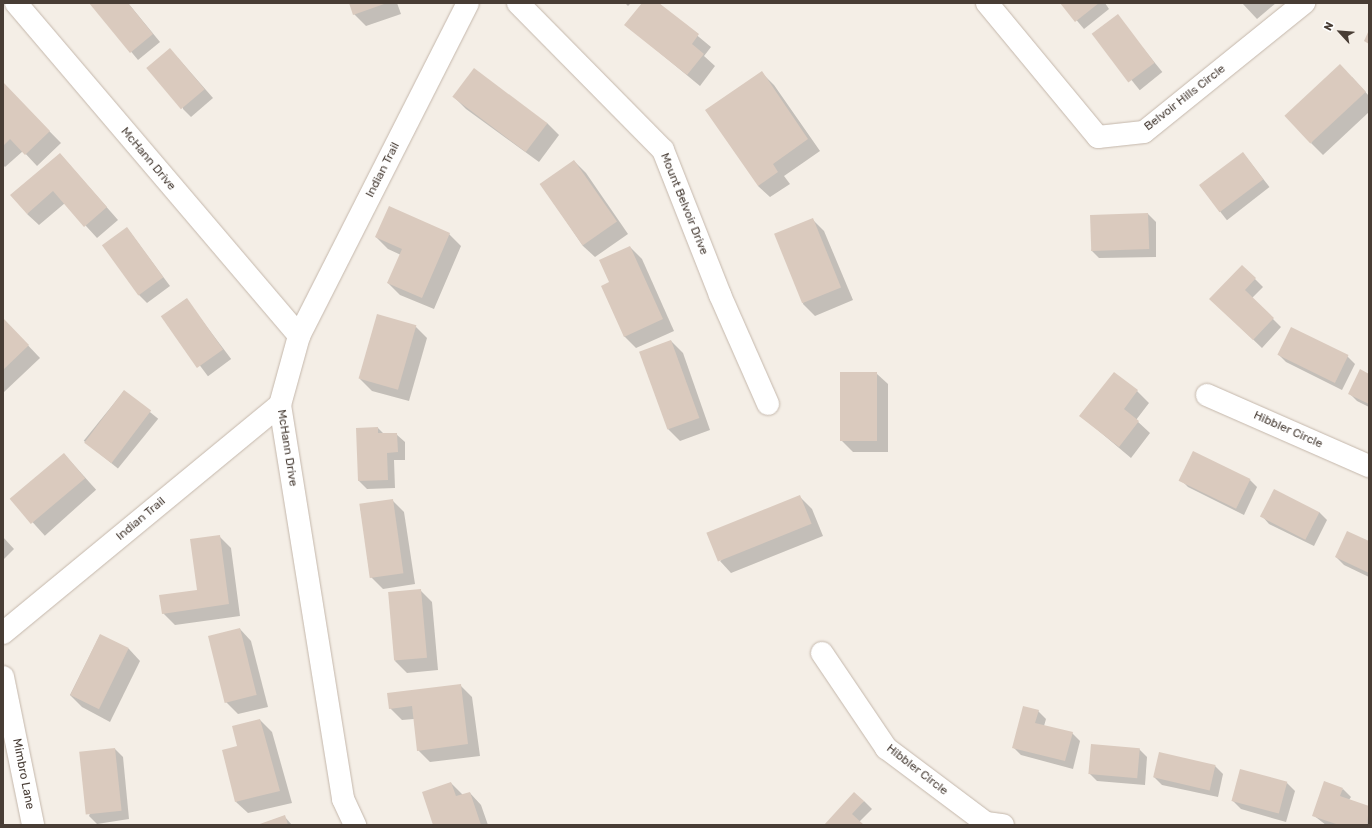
<!DOCTYPE html>
<style>
body{margin:0}
#map{position:relative;width:1372px;height:828px;overflow:hidden;background:#f4eee6;font-family:Rubik,sans-serif}
div>[style]{position:absolute}
.shadow>*{inset:0;background:#0003;transform-origin:0 0}
.building>*{inset:0;background:#dacabe;transform-origin:0 0}
.roads{filter:drop-shadow(0 0 1px #c4b7ab) drop-shadow(0 0 1px #c4b7ab)}
.street>*{height:22px;margin:-11px;padding:0 11px;transform-origin:11px;border-radius:11px;background:#fff}
span{translate:-50% -50%;white-space:nowrap;text-align:center;line-height:1.15;-webkit-text-stroke:4px #fff;paint-order:stroke}
.street-label{font-size:12px;color:#483d35}
.frame{position:absolute;inset:0;border:4px solid #483d35;pointer-events:none}
.north{position:absolute;left:1320px;top:12px;width:40px;height:40px;-webkit-text-stroke:3px #fff;paint-order:stroke;rotate:296deg;font-size:11px;font-weight:700;line-height:16px;text-align:center;color:#483d35}
.north::after{content:'';display:block;margin:auto;width:14px;height:18px;background:#483d35;clip-path:polygon(50% 0,100% 100%,50% 72%,0 100%)}
</style>
<div id="map">
<div class="shadow">
<i style="clip-path:polygon(91px 3px,128px 3px,160px 42px,138px 60px)"></i>
<i style="clip-path:polygon(350px 3px,397px 3px,401px 14px,366px 26px,354px 14px)"></i>
<i style="clip-path:polygon(625px 3px,631px 3px,628px 6px)"></i>
<i style="clip-path:polygon(643px 3px,658px 3px,711px 47px,704px 56px,715px 66px,700px 86px,626px 25px)"></i>
<i style="clip-path:polygon(1062px 3px,1105px 3px,1109px 9px,1084px 29px)"></i>
<i style="clip-path:polygon(1242px 3px,1276px 3px,1257px 19px)"></i>
<i style="left:1117px;top:16px;width:72px;height:29px;rotate:51deg"></i>
<i style="clip-path:polygon(178px 58px,213px 98px,191px 117px,183px 109px)"></i>
<i style="clip-path:polygon(762px 73px,774px 85px,820px 151px,784px 176px,790px 184px,770px 197px,758px 186px)"></i>
<i style="clip-path:polygon(1352px 77px,1369px 96px,1369px 112px,1323px 155px,1311px 143px)"></i>
<i style="clip-path:polygon(3px 84px,61px 143px,37px 166px,23px 151px,5px 167px,3px 165px)"></i>
<i style="clip-path:polygon(454px 97px,547px 123px,559px 135px,539px 162px,466px 109px)"></i>
<i style="left:1243px;top:153px;width:43px;height:54px;rotate:52deg"></i>
<i style="clip-path:polygon(60px 154px,118px 220px,97px 238px,65px 203px,39px 225px,27px 214px)"></i>
<i style="clip-path:polygon(574px 161px,586px 173px,628px 234px,595px 257px,583px 246px,541px 184px)"></i>
<i style="clip-path:polygon(1148px 214px,1156px 222px,1156px 257px,1099px 258px,1091px 250px)"></i>
<i style="clip-path:polygon(812px 219px,824px 231px,853px 300px,815px 316px,803px 304px)"></i>
<i style="clip-path:polygon(127px 228px,170px 286px,147px 303px,139px 295px)"></i>
<i style="clip-path:polygon(449px 234px,461px 246px,434px 309px,400px 295px,388px 283px,401px 255px,388px 249px,376px 237px)"></i>
<i style="clip-path:polygon(630px 247px,642px 259px,674px 331px,636px 348px,624px 336px,610px 282px)"></i>
<i style="clip-path:polygon(1242px 266px,1263px 287px,1252px 298px,1281px 327px,1262px 348px,1219px 307px)"></i>
<i style="left:186px;top:299px;width:75px;height:29px;rotate:53deg"></i>
<i style="clip-path:polygon(3px 319px,40px 358px,4px 392px,3px 390px)"></i>
<i style="clip-path:polygon(415px 326px,427px 338px,409px 401px,372px 391px,360px 379px)"></i>
<i style="clip-path:polygon(671px 341px,683px 353px,710px 430px,680px 441px,668px 429px)"></i>
<i style="clip-path:polygon(1278px 354px,1347px 356px,1355px 364px,1342px 390px,1286px 362px)"></i>
<i style="clip-path:polygon(876px 373px,888px 384px,888px 452px,853px 452px,841px 440px)"></i>
<i style="clip-path:polygon(1369px 375px,1369px 407px,1357px 401px,1349px 393px)"></i>
<i style="left:124px;top:391px;width:44px;height:64px;rotate:39deg"></i>
<i style="clip-path:polygon(1137px 391px,1149px 403px,1136px 420px,1150px 433px,1131px 458px,1081px 416px)"></i>
<i style="clip-path:polygon(378px 428px,384px 434px,396px 434px,405px 442px,405px 460px,394px 460px,395px 488px,367px 489px,359px 481px,357px 429px)"></i>
<i style="left:64px;top:454px;width:48px;height:69px;rotate:48deg"></i>
<i style="clip-path:polygon(1180px 479px,1249px 479px,1257px 487px,1244px 515px,1188px 487px)"></i>
<i style="clip-path:polygon(800px 497px,812px 509px,823px 536px,731px 573px,720px 561px)"></i>
<i style="clip-path:polygon(392px 500px,404px 512px,415px 584px,383px 589px,371px 577px,360px 505px)"></i>
<i style="clip-path:polygon(1319px 512px,1327px 520px,1314px 546px,1269px 524px,1262px 516px)"></i>
<i style="clip-path:polygon(219px 536px,231px 548px,240px 616px,175px 625px,163px 613px,198px 591px)"></i>
<i style="clip-path:polygon(3px 537px,14px 549px,3px 560px)"></i>
<i style="clip-path:polygon(1369px 542px,1369px 577px,1344px 565px,1336px 557px)"></i>
<i style="clip-path:polygon(420px 590px,432px 602px,438px 670px,407px 673px,395px 661px)"></i>
<i style="clip-path:polygon(240px 629px,251px 641px,268px 707px,238px 714px,226px 702px)"></i>
<i style="clip-path:polygon(100px 635px,129px 649px,140px 661px,110px 722px,82px 707px,70px 695px)"></i>
<i style="clip-path:polygon(460px 685px,472px 697px,480px 756px,430px 762px,418px 750px,414px 719px,402px 720px,390px 708px)"></i>
<i style="clip-path:polygon(1038px 711px,1046px 719px,1044px 726px,1072px 733px,1080px 741px,1073px 769px,1021px 755px,1013px 747px)"></i>
<i style="clip-path:polygon(260px 720px,272px 732px,292px 803px,248px 813px,236px 802px)"></i>
<i style="clip-path:polygon(115px 749px,123px 757px,129px 819px,97px 824px,89px 816px)"></i>
<i style="clip-path:polygon(1139px 749px,1147px 757px,1145px 785px,1097px 781px,1089px 773px)"></i>
<i style="clip-path:polygon(1215px 766px,1223px 774px,1218px 797px,1162px 785px,1154px 777px)"></i>
<i style="clip-path:polygon(1241px 770px,1287px 783px,1295px 791px,1286px 822px,1241px 809px,1233px 801px)"></i>
<i style="clip-path:polygon(451px 783px,463px 795px,470px 793px,481px 805px,488px 825px,434px 825px)"></i>
<i style="clip-path:polygon(1343px 789px,1351px 797px,1349px 800px,1369px 807px,1369px 825px,1326px 825px,1313px 815px)"></i>
<i style="clip-path:polygon(864px 801px,872px 809px,859px 822px,862px 825px,826px 825px)"></i>
<i style="clip-path:polygon(284px 816px,292px 825px,259px 825px)"></i>
</div>
<div class="building">
<i style="clip-path:polygon(89px 3px,128px 3px,153px 34px,130px 53px)"></i>
<i style="clip-path:polygon(349px 3px,387px 3px,353px 15px)"></i>
<i style="clip-path:polygon(642px 3px,659px 3px,699px 34px,692px 44px,704px 54px,687px 75px,624px 25px)"></i>
<i style="clip-path:polygon(1060px 3px,1099px 3px,1075px 22px)"></i>
<i style="left:1118px;top:14px;width:61px;height:33px;rotate:53deg"></i>
<i style="clip-path:polygon(1369px 30px,1369px 44px,1364px 41px)"></i>
<i style="left:170px;top:48px;width:54px;height:31px;rotate:50deg"></i>
<i style="left:1340px;top:64px;width:38px;height:76px;rotate:47deg"></i>
<i style="left:474px;top:68px;width:92px;height:36px;rotate:37deg"></i>
<i style="clip-path:polygon(762px 71px,808px 139px,773px 164px,778px 172px,758px 186px,705px 110px)"></i>
<i style="clip-path:polygon(3px 82px,50px 131px,25px 155px,10px 139px,3px 146px)"></i>
<i style="left:1243px;top:152px;width:34px;height:55px;rotate:53deg"></i>
<i style="clip-path:polygon(60px 153px,107px 207px,84px 227px,53px 191px,27px 214px,10px 195px)"></i>
<i style="left:574px;top:160px;width:75px;height:42px;rotate:55deg"></i>
<i style="clip-path:polygon(389px 206px,450px 233px,422px 298px,387px 283px,402px 249px,375px 237px)"></i>
<i style="left:1148px;top:213px;width:36px;height:58px;rotate:88deg"></i>
<i style="left:813px;top:218px;width:75px;height:42px;rotate:68deg"></i>
<i style="left:127px;top:227px;width:62px;height:31px;rotate:54deg"></i>
<i style="clip-path:polygon(630px 246px,663px 319px,624px 337px,601px 286px,609px 282px,599px 260px)"></i>
<i style="clip-path:polygon(1242px 265px,1256px 278px,1245px 290px,1274px 318px,1253px 340px,1209px 299px)"></i>
<i style="left:187px;top:298px;width:63px;height:32px;rotate:55deg"></i>
<i style="left:377px;top:314px;width:41px;height:67px;rotate:16deg"></i>
<i style="clip-path:polygon(3px 318px,29px 345px,3px 370px)"></i>
<i style="left:1291px;top:327px;width:64px;height:31px;rotate:26deg"></i>
<i style="left:671px;top:340px;width:83px;height:34px;rotate:70deg"></i>
<i style="clip-path:polygon(1360px 369px,1369px 374px,1369px 404px,1348px 394px)"></i>
<i style="left:840px;top:372px;width:37px;height:69px"></i>
<i style="clip-path:polygon(1114px 372px,1138px 390px,1124px 409px,1139px 421px,1119px 447px,1079px 416px)"></i>
<i style="left:124px;top:390px;width:34px;height:66px;rotate:37deg"></i>
<i style="clip-path:polygon(378px 427px,378px 433px,397px 433px,398px 452px,387px 453px,388px 480px,358px 481px,356px 428px)"></i>
<i style="left:1193px;top:451px;width:64px;height:33px;rotate:26deg"></i>
<i style="left:64px;top:453px;width:33px;height:71px;rotate:50deg"></i>
<i style="left:1274px;top:489px;width:51px;height:31px;rotate:27deg"></i>
<i style="left:800px;top:495px;width:31px;height:101px;rotate:68deg"></i>
<i style="left:393px;top:499px;width:75px;height:34px;rotate:82deg"></i>
<i style="clip-path:polygon(1347px 531px,1369px 541px,1369px 573px,1335px 557px)"></i>
<i style="clip-path:polygon(220px 535px,229px 604px,162px 614px,159px 595px,197px 590px,190px 539px)"></i>
<i style="left:421px;top:589px;width:69px;height:33px;rotate:85deg"></i>
<i style="left:240px;top:628px;width:69px;height:33px;rotate:76deg"></i>
<i style="left:100px;top:634px;width:32px;height:68px;rotate:26deg"></i>
<i style="clip-path:polygon(461px 684px,468px 744px,417px 751px,412px 706px,389px 709px,387px 693px)"></i>
<i style="clip-path:polygon(1023px 706px,1039px 710px,1035px 723px,1073px 732px,1065px 761px,1012px 748px)"></i>
<i style="clip-path:polygon(260px 719px,280px 791px,235px 802px,222px 750px,237px 746px,232px 726px)"></i>
<i style="left:1091px;top:744px;width:49px;height:30px;rotate:5deg"></i>
<i style="left:115px;top:748px;width:63px;height:36px;rotate:84deg"></i>
<i style="left:1159px;top:752px;width:58px;height:26px;rotate:13deg"></i>
<i style="left:1240px;top:769px;width:49px;height:33px;rotate:15deg"></i>
<i style="clip-path:polygon(1324px 781px,1343px 788px,1340px 796px,1369px 806px,1367px 825px,1339px 825px,1312px 816px)"></i>
<i style="clip-path:polygon(451px 782px,456px 796px,470px 792px,481px 825px,433px 825px,422px 792px)"></i>
<i style="clip-path:polygon(854px 792px,864px 801px,852px 814px,864px 825px,824px 825px)"></i>
<i style="clip-path:polygon(285px 815px,288px 825px,257px 825px)"></i>
</div>
<div class="roads">
<div class="street">
<i style="left:16px;top:3px;width:437px;rotate:49.6deg"></i>
<i style="left:299px;top:336px;width:72px;rotate:105.4deg"></i>
<i style="left:280px;top:405px;width:399px;rotate:80.9deg"></i>
<i style="left:343px;top:799px;width:29px;rotate:65deg"></i>
<i style="left:518px;top:3px;width:206px;rotate:45.4deg"></i>
<i style="left:663px;top:150px;width:156px;rotate:68.5deg"></i>
<i style="left:720px;top:295px;width:119px;rotate:66.2deg"></i>
<i style="left:987px;top:3px;width:174px;rotate:50.4deg"></i>
<i style="left:1098px;top:137px;width:46px;rotate:-6.2deg"></i>
<i style="left:1144px;top:132px;width:206px;rotate:-38.9deg"></i>
<i style="left:299px;top:336px;width:373px;rotate:-63.1deg"></i>
<i style="left:1207px;top:395px;width:177px;rotate:23.7deg"></i>
<i style="left:3px;top:633px;width:359px;rotate:-39.5deg"></i>
<i style="left:822px;top:653px;width:115px;rotate:56deg"></i>
<i style="left:886px;top:748px;width:125px;rotate:36.9deg"></i>
<i style="left:986px;top:823px;width:17px;rotate:7deg"></i>
<i style="left:3px;top:677px;width:151px;rotate:78.5deg"></i>
</div>
</div>
<div class="street-label">
<span style="left:1185px;top:98px;rotate:-38deg">Belvoir Hills Circle</span>
<span style="left:148px;top:159px;rotate:50deg">McHann Drive</span>
<span style="left:383px;top:170px;rotate:-63deg">Indian Trail</span>
<span style="left:684px;top:204px;rotate:68deg">Mount Belvoir Drive</span>
<span style="left:1288px;top:430px;rotate:24deg">Hibbler Circle</span>
<span style="left:287px;top:448px;rotate:81deg">McHann Drive</span>
<span style="left:141px;top:519px;rotate:-40deg">Indian Trail</span>
<span style="left:917px;top:770px;rotate:38deg">Hibbler Circle</span>
<span style="left:23px;top:774px;rotate:79deg">Mimbro Lane</span>
</div>
<div class="frame"></div>
<div class="north">N</div>
</div>
